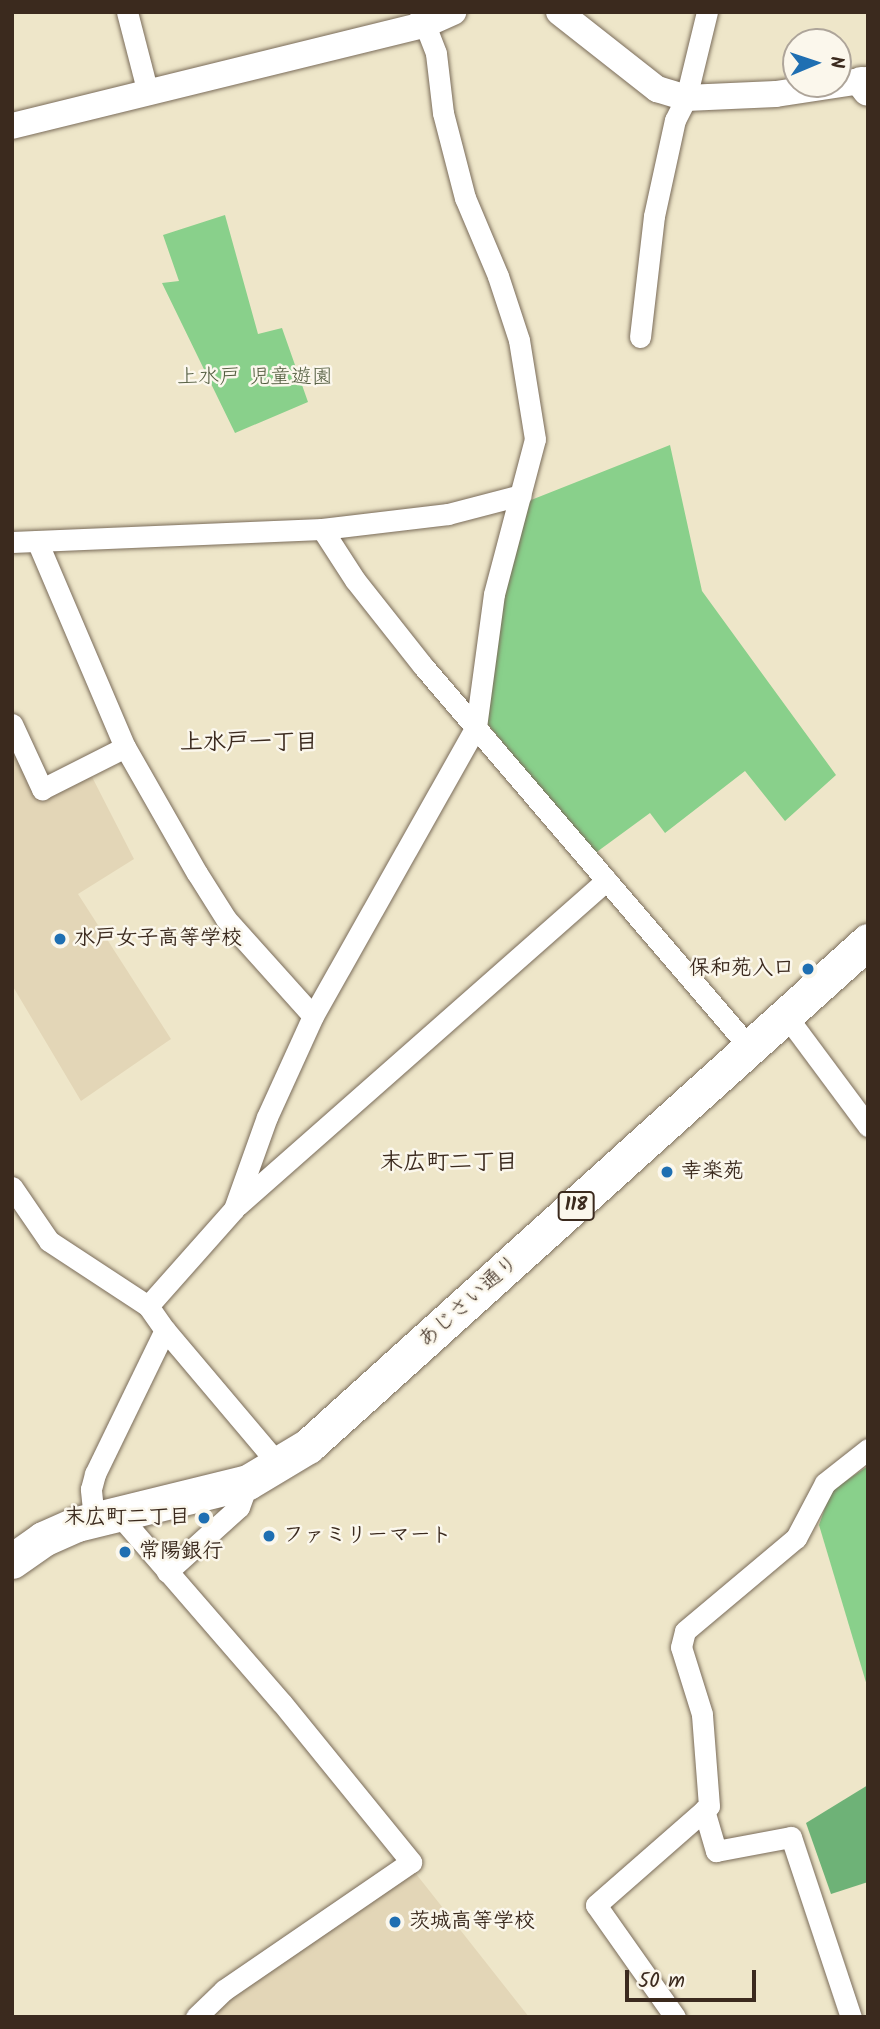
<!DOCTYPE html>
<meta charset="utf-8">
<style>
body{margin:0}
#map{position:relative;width:880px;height:2029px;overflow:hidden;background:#eee6c9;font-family:Kalam,"Klee One",sans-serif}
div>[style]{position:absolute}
.built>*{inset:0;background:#e3d6b7}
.green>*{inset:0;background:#89d08b}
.forest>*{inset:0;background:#6eb277}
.roads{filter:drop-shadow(0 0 2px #7a6c5a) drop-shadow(0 0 2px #7a6c5a)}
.minor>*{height:21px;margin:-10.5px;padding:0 10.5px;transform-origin:10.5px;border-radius:10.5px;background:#fff}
.tertiary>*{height:26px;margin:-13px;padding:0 13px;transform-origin:13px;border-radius:13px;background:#fff}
.secondary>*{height:30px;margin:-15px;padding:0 15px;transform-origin:15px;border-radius:15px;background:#fff}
.trunk>*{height:35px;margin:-17.5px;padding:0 17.5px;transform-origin:17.5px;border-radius:17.5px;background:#fff}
.dots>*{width:19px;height:19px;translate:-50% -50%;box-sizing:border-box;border:4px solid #fbf7ec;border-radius:50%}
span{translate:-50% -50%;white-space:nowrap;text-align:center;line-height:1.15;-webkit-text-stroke:5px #fbf7ec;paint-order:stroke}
.shield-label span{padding:2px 5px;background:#fbf7ec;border:2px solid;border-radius:5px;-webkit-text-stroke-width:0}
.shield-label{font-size:19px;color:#3b2a1e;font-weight:700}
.park-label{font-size:21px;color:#525c3f}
.poi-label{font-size:21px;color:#3b2a1e;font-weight:700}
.left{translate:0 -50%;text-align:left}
.right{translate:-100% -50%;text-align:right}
.street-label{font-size:21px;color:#3b2a1e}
.neighbourhood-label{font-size:23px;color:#3b2a1e;font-weight:700}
.frame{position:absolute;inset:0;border:14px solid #3b2a1e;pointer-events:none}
.north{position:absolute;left:782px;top:28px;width:70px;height:70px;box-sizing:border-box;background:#fbf7ec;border:2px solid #aea59a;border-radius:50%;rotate:88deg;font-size:19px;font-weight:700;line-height:28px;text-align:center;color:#3b2a1e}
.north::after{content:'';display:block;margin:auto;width:24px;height:32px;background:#1f6fb2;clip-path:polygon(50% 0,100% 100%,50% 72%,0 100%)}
.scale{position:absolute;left:625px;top:1970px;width:131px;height:32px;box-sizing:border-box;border:4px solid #3b2a1e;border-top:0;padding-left:9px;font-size:21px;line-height:24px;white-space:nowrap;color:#3b2a1e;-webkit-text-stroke:5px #fbf7ec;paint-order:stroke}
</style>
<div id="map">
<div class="built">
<i style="clip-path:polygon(12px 736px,39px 796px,89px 771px,134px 859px,78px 894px,171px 1039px,81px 1101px,12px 985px)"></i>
<i style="clip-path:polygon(413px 1870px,529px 2017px,205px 2017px,229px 1995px)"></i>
</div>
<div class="green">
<i style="clip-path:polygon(225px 215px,258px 334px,282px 328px,308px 402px,235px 433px,162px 283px,179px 281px,163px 235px)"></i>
<i style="clip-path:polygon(670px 445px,702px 591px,836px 775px,785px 821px,745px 771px,665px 833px,650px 813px,594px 854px,486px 722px,494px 628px,526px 502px)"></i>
<i style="clip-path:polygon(868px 1466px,868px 1689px,819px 1525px,831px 1491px)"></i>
</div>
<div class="forest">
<i style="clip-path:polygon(868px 1785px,868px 1882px,831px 1894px,806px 1823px)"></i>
</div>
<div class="roads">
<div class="minor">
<i style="left:127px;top:12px;width:84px;rotate:75.5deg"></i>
<i style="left:640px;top:337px;width:122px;rotate:-83.4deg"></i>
<i style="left:654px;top:216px;width:98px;rotate:-77.7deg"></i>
<i style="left:675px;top:120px;width:25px;rotate:-63deg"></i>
<i style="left:686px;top:98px;width:89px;rotate:-76.3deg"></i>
<i style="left:322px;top:529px;width:61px;rotate:57.1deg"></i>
<i style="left:355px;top:580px;width:110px;rotate:51.7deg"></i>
<i style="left:423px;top:666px;width:503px;rotate:49.44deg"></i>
<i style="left:37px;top:541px;width:224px;rotate:66.9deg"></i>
<i style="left:125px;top:747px;width:145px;rotate:60.3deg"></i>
<i style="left:197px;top:873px;width:54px;rotate:57.8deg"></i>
<i style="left:226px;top:919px;width:130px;rotate:48.1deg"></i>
<i style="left:12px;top:542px;width:310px;rotate:-2.4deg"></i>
<i style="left:322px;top:529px;width:127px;rotate:-6.8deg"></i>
<i style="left:448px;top:514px;width:75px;rotate:-14.6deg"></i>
<i style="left:12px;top:724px;width:72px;rotate:65.2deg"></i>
<i style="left:42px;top:789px;width:93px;rotate:-26.8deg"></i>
<i style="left:787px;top:1017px;width:136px;rotate:53.4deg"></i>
<i style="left:12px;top:1187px;width:65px;rotate:55.6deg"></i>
<i style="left:49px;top:1241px;width:118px;rotate:33.3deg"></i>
<i style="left:148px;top:1306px;width:29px;rotate:55deg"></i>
<i style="left:165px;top:1330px;width:177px;rotate:49.8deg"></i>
<i style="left:238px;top:1205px;width:491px;rotate:-41.4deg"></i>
<i style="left:148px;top:1306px;width:130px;rotate:-48.4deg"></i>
<i style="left:234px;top:1209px;width:98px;rotate:-70.3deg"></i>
<i style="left:267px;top:1117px;width:111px;rotate:-65.5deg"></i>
<i style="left:313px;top:1016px;width:332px;rotate:-60.6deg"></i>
<i style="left:476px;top:727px;width:134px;rotate:-82.3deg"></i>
<i style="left:494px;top:594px;width:160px;rotate:-75.2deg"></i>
<i style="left:535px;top:439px;width:100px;rotate:-99.2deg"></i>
<i style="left:519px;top:340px;width:67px;rotate:-108.2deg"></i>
<i style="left:498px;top:276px;width:85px;rotate:-112.9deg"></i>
<i style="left:465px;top:198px;width:88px;rotate:-104.5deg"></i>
<i style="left:443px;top:113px;width:60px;rotate:-96.7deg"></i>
<i style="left:436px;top:53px;width:44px;rotate:-111.3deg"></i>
<i style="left:118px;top:1514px;width:250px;rotate:49.1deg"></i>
<i style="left:282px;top:1703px;width:205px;rotate:50.9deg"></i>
<i style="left:411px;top:1862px;width:227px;rotate:145.6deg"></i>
<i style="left:224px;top:1990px;width:39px;rotate:136deg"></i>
<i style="left:94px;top:1519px;width:30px;rotate:-96deg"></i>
<i style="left:91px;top:1489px;width:16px;rotate:-75deg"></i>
<i style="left:95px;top:1474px;width:160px;rotate:-64.1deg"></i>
<i style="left:167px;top:1572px;width:97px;rotate:-42.1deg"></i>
<i style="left:239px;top:1507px;width:27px;rotate:-70deg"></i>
<i style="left:704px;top:1810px;width:43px;rotate:73.7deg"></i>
<i style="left:716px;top:1851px;width:76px;rotate:-10.6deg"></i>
<i style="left:791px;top:1837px;width:190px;rotate:71.6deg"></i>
<i style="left:675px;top:2017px;width:137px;rotate:-125.2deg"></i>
<i style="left:596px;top:1905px;width:150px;rotate:-41.2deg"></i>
<i style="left:709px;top:1806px;width:92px;rotate:-94.4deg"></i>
<i style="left:702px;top:1714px;width:70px;rotate:-107.4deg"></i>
<i style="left:681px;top:1647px;width:16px;rotate:-76deg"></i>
<i style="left:685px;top:1631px;width:145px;rotate:-40deg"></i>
<i style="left:796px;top:1538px;width:62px;rotate:-62.2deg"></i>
<i style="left:825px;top:1483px;width:55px;rotate:-38.3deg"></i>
</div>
<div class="tertiary">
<i style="left:559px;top:12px;width:125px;rotate:38.2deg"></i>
<i style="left:657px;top:89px;width:30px;rotate:17deg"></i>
<i style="left:686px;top:98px;width:90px;rotate:-2.5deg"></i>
<i style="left:776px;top:94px;width:93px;rotate:-8.7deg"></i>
<i style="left:12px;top:126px;width:426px;rotate:-13.8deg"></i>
<i style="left:426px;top:24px;width:30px;rotate:-24deg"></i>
</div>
<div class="secondary">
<i style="left:861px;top:82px;width:11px;rotate:52deg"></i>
</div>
<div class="trunk">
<i style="left:12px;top:1561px;width:38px;rotate:-35deg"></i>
<i style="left:43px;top:1539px;width:37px;rotate:-24deg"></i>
<i style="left:77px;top:1524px;width:176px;rotate:-13.8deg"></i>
<i style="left:248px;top:1482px;width:70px;rotate:-31deg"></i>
<i style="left:308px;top:1446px;width:754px;rotate:-42.04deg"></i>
</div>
</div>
<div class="dots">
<i style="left:60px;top:939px;background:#1f6fb2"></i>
<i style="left:808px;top:969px;background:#1f6fb2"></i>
<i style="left:667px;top:1172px;background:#1f6fb2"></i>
<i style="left:204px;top:1518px;background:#1f6fb2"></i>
<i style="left:269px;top:1536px;background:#1f6fb2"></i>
<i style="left:125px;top:1552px;background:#1f6fb2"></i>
<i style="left:395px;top:1922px;background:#1f6fb2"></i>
</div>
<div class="shield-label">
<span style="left:576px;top:1206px">118</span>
</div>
<div class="park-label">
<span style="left:255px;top:378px">上水戸 児童遊園</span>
</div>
<div class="poi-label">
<span class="left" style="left:74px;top:939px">水戸女子高等学校</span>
<span class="right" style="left:794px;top:969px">保和苑入口</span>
<span class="left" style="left:681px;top:1172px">幸楽苑</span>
<span class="right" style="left:190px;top:1518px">末広町二丁目</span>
<span class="left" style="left:283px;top:1536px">ファミリーマート</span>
<span class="left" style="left:139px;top:1552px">常陽銀行</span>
<span class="left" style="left:409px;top:1922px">茨城高等学校</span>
</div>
<div class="street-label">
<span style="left:469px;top:1302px;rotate:-42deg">あじさい通り</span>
</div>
<div class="neighbourhood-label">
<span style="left:249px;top:743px">上水戸一丁目</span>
<span style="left:449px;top:1163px">末広町二丁目</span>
</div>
<div class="frame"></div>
<div class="north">N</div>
<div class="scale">50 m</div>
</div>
